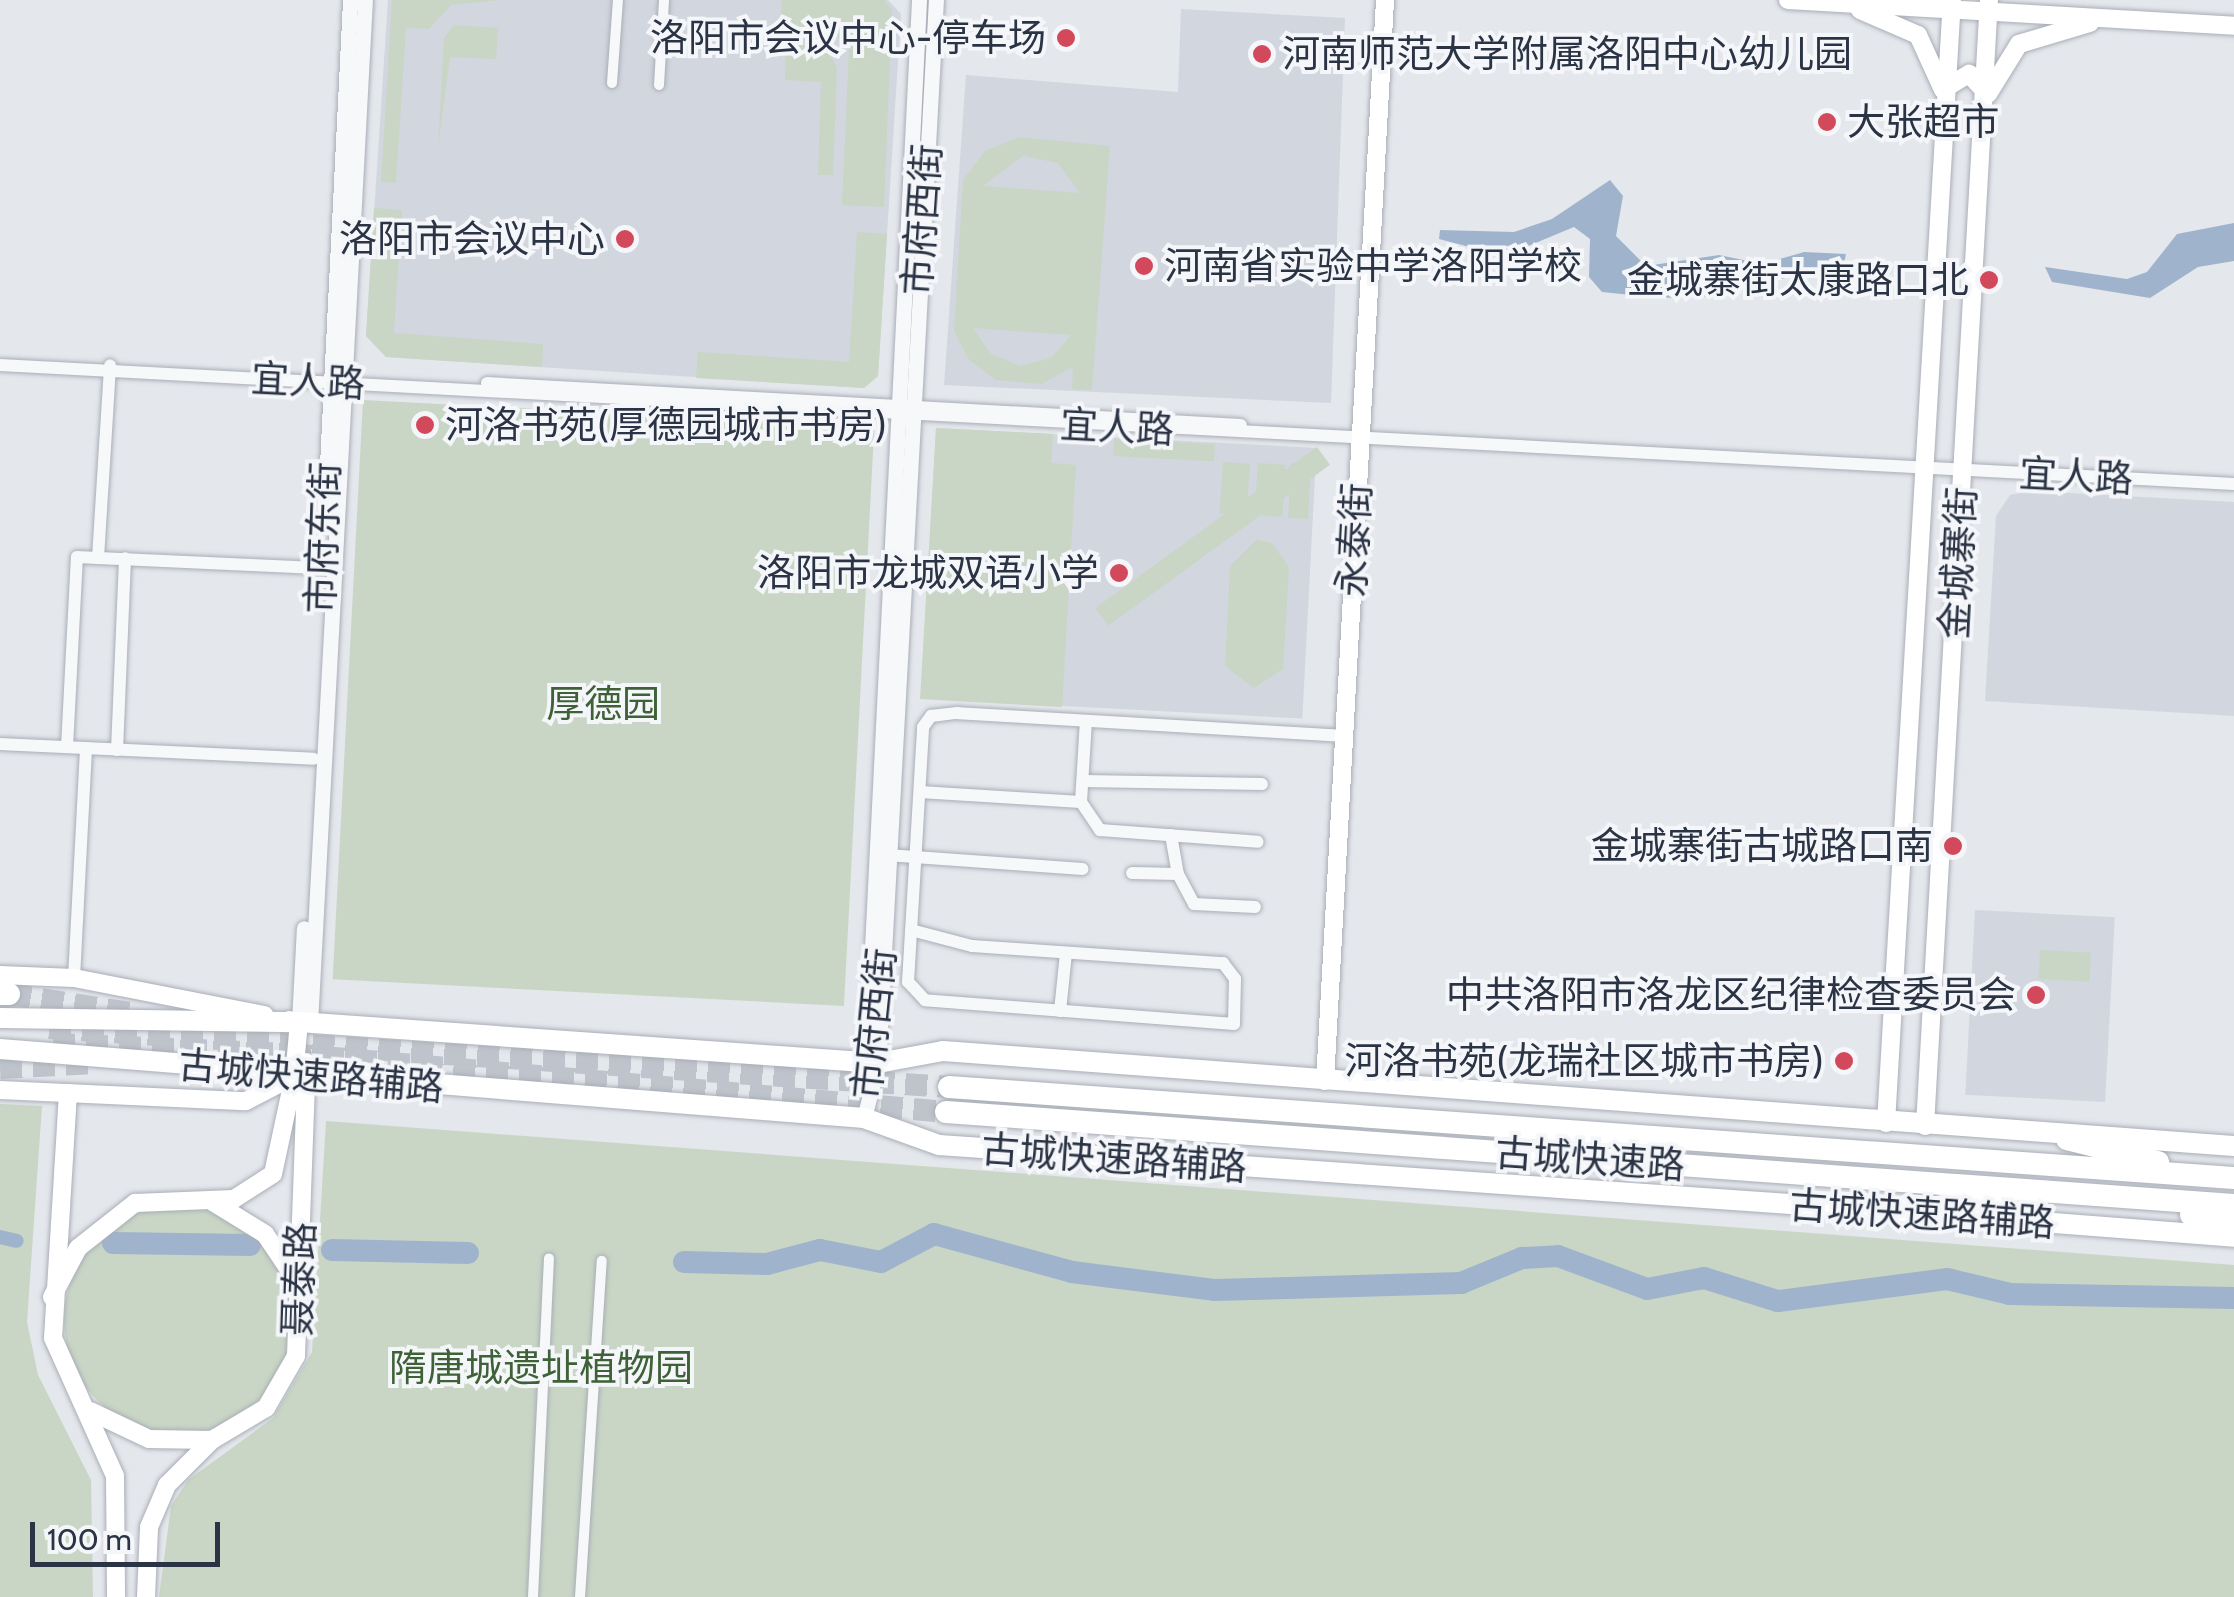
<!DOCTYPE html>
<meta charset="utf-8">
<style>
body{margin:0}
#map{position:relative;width:2234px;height:1597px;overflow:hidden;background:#e4e7ec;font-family:Cabin,"Noto Sans SC",sans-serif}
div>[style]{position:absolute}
.built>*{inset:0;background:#d2d6de;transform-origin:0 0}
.green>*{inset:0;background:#c9d6c5;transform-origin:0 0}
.round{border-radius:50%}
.water>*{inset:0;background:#9fb4cc}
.canal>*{height:14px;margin:-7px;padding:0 7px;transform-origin:7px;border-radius:7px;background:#9fb4cc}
.river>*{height:22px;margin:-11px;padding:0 11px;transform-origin:11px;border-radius:11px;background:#9fb4cc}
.trunk-tunnel>*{height:22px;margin-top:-11px;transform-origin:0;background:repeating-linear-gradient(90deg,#bfc3cb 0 22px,transparent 0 33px)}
.roads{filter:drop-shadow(0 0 2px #a9aeb7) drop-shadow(0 0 2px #a9aeb7)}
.pedestrian>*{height:10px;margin:-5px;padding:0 5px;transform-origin:5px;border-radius:5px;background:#f7f8fa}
.minor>*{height:12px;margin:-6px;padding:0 6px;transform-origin:6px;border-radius:6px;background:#f7f8fa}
.tertiary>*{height:15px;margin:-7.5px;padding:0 7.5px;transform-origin:7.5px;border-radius:7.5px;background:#f7f8fa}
.secondary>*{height:18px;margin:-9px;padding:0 9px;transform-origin:9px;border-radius:9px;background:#fff}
.primary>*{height:20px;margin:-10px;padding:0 10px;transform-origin:10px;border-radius:10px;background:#fff}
.trunk>*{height:22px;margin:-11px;padding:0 11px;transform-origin:11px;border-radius:11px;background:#fff}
.dots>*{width:28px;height:28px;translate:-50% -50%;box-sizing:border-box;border:5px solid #f4f6f9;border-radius:50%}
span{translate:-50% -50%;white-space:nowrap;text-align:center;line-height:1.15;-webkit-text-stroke:8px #f4f6f9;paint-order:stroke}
.poi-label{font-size:38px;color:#2b3445}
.right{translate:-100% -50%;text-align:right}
.left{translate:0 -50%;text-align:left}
.street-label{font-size:38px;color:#2b3445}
.park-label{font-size:38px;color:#3f6138}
.scale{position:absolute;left:30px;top:1522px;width:190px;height:45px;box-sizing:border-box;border:5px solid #2b3445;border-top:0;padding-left:12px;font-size:30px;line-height:35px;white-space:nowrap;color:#2b3445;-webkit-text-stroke:8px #f4f6f9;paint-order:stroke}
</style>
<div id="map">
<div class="built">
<i style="clip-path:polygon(388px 0,888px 0,901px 14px,878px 376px,864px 388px,386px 357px,366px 336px)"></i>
<i style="clip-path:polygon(1181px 9px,1345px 18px,1331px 403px,944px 385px,966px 75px,1178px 92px)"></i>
<i style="left:936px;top:428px;width:381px;height:271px;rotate:3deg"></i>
<i style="clip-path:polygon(2030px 491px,2234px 502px,2234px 716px,1985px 701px,1996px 516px,2010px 495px)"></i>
<i style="left:1975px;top:910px;width:140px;height:185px;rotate:3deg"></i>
</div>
<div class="green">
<i style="clip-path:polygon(392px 0,499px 0,451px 5px,429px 29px,406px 28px,396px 183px,381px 182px)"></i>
<i style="clip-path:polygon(782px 0,884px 0,892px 9px,884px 207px,842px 205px,849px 50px,831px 30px,780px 27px)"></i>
<i style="clip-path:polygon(454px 25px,498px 28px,496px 59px,450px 57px,438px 147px,444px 38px)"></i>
<i style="clip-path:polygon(786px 45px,824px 47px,837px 67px,833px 175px,818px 175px,821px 82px,785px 80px)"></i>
<i style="clip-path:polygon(evenodd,1019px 137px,1110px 146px,1092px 390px,1072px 389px,1073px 367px,1041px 384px,996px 380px,969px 360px,954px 331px,963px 180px,985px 151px,1019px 137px,1023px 156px,1058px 163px,1080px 193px,983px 186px,1023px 156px,1019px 137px,974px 329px,975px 328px,1071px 335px,1051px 358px,1020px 366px,990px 353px,974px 329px)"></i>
<i style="clip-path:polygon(374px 208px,402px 210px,394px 333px,543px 344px,542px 367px,386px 357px,366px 336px)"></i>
<i style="clip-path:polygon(857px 232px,887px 234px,878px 376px,864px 388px,696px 378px,698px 352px,849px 362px)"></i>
<i style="left:363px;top:400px;width:512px;height:580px;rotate:3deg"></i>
<i style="clip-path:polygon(936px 428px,1053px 434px,1051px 463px,1076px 465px,1062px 707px,920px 699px)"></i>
<i style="left:1114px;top:439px;width:101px;height:17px;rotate:3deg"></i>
<i style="left:1317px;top:447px;width:22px;height:274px;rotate:54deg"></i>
<i style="left:1223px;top:462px;width:27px;height:51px;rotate:4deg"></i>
<i style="left:1258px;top:463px;width:28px;height:52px;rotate:4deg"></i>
<i style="left:1291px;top:463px;width:20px;height:55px;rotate:3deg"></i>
<i style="clip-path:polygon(1256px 540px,1272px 543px,1289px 567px,1283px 669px,1254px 688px,1225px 666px,1230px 566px)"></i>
<i style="left:2040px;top:950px;width:51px;height:29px;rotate:3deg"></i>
<i style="clip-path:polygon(0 1104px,42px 1106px,27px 1322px,38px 1375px,91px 1480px,93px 1597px,0 1597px)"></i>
<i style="clip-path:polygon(326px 1121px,2234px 1265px,2234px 1597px,159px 1597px,171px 1506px,188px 1480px,273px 1418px,312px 1352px)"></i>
<i class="round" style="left:64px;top:1206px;width:228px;height:228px"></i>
</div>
<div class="water">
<i style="clip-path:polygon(1610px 180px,1623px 196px,1616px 236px,1646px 266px,1719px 255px,1763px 264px,1804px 252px,1846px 254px,1844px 263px,1713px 296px,1660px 298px,1602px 292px,1589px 277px,1590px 239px,1574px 227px,1504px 256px,1439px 239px,1440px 230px,1514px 232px,1552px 219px)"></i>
<i style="clip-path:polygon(2234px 223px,2234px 261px,2198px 267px,2150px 298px,2052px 282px,2045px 267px,2127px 279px,2147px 272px,2177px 234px)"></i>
</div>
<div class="canal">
<i style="left:0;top:1237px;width:17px;rotate:13deg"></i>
</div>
<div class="river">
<i style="left:113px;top:1243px;width:137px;rotate:0.8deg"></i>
<i style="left:332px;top:1250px;width:136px;rotate:1.3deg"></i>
<i style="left:684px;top:1262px;width:83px;rotate:1.4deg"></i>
<i style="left:767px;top:1264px;width:55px;rotate:-14.8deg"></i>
<i style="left:820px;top:1250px;width:62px;rotate:11.1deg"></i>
<i style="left:881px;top:1262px;width:60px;rotate:-27.8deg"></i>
<i style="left:934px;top:1234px;width:143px;rotate:15.4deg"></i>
<i style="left:1072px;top:1272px;width:143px;rotate:7.2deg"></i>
<i style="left:1214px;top:1290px;width:247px;rotate:-1.6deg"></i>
<i style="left:1461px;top:1283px;width:66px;rotate:-22.3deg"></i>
<i style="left:1522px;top:1258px;width:36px;rotate:-3deg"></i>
<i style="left:1558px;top:1256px;width:95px;rotate:20.3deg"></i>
<i style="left:1647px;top:1289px;width:58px;rotate:-10.9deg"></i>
<i style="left:1704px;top:1278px;width:77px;rotate:17.3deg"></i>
<i style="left:1778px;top:1301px;width:170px;rotate:-7.4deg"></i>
<i style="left:1947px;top:1279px;width:65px;rotate:13.4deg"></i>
<i style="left:2010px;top:1294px;width:224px;rotate:1deg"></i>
</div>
<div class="trunk-tunnel">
<i style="left:9px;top:994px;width:130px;rotate:8.9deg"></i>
<i style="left:49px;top:1028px;width:902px;rotate:3.75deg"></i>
<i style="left:53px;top:1044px;width:236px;rotate:2.4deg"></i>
<i style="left:289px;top:1054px;width:660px;rotate:5.04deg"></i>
<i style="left:0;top:1068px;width:96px;rotate:-3deg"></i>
</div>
<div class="roads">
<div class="pedestrian">
<i style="left:612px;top:83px;width:83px;rotate:-85.9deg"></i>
<i style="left:659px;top:85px;width:85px;rotate:-86.6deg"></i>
<i style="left:533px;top:1597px;width:339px;rotate:-87.3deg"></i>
<i style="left:580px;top:1597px;width:337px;rotate:-86.3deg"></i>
</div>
<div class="minor">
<i style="left:0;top:365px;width:2237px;rotate:3.05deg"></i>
<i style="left:487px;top:383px;width:755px;rotate:3.19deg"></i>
<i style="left:98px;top:558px;width:193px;rotate:-86.4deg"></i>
<i style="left:0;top:744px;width:314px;rotate:2.7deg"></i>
<i style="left:67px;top:747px;width:190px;rotate:-87deg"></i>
<i style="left:77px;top:557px;width:245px;rotate:2.6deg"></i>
<i style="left:117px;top:750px;width:192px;rotate:-87.6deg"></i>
<i style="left:1084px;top:781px;width:178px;rotate:1deg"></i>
<i style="left:920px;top:792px;width:161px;rotate:3.6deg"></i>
<i style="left:1081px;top:802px;width:34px;rotate:56deg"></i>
<i style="left:1100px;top:830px;width:158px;rotate:4.3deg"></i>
<i style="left:1081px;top:802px;width:81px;rotate:-86.5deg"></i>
<i style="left:1171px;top:835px;width:40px;rotate:80deg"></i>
<i style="left:887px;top:855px;width:196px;rotate:4.1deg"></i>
<i style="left:1132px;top:873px;width:46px;rotate:1.2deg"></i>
<i style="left:1178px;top:874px;width:34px;rotate:62deg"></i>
<i style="left:1194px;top:904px;width:61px;rotate:2.8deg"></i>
<i style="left:911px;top:930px;width:63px;rotate:14.7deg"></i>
<i style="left:972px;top:946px;width:252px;rotate:3.9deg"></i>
<i style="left:1223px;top:963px;width:20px;rotate:53deg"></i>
<i style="left:1235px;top:979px;width:45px;rotate:91.3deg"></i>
<i style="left:1234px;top:1024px;width:310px;rotate:-175.6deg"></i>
<i style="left:925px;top:1000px;width:25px;rotate:-133deg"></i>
<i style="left:908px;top:982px;width:255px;rotate:-86.6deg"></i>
<i style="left:923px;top:727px;width:14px;rotate:-54deg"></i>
<i style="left:931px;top:716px;width:26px;rotate:-7deg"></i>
<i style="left:957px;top:713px;width:387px;rotate:3.4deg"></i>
<i style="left:74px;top:978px;width:230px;rotate:-87deg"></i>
<i style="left:1060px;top:1011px;width:58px;rotate:-84.1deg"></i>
</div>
<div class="tertiary">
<i style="left:324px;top:525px;width:526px;rotate:-87.16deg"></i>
<i style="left:299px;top:1022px;width:94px;rotate:-87deg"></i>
<i style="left:310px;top:1024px;width:1025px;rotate:-86.93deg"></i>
<i style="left:866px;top:1069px;width:1070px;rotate:-87.16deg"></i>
<i style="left:864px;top:1118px;width:57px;rotate:-75.7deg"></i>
<i style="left:878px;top:1063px;width:1065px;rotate:-86.88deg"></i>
</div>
<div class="secondary">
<i style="left:1788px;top:0;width:447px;rotate:3.3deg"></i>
<i style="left:1860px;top:10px;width:63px;rotate:23.3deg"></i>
<i style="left:1918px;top:35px;width:60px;rotate:65.6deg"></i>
<i style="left:1947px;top:87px;width:26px;rotate:-31deg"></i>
<i style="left:1969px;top:74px;width:22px;rotate:47deg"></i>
<i style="left:1988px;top:94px;width:59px;rotate:-58.2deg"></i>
<i style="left:2019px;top:44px;width:74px;rotate:-16.5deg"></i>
<i style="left:0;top:975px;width:74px;rotate:2.3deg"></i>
<i style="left:74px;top:978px;width:194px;rotate:11deg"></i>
<i style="left:1325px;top:1081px;width:1083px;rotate:-86.82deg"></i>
<i style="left:0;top:1090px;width:246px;rotate:2.6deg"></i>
<i style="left:246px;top:1101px;width:54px;rotate:-27.5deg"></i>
<i style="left:68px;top:1093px;width:245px;rotate:93.5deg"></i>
<i style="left:53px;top:1338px;width:151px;rotate:65.8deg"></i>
<i style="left:115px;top:1476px;width:121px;rotate:89.5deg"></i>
<i style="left:1886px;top:1123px;width:1125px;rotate:-86.64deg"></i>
<i style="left:1925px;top:1126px;width:1128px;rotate:-86.75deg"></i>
<i style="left:213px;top:1202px;width:61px;rotate:31.6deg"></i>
<i style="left:265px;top:1234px;width:63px;rotate:56.1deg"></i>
<i style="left:52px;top:1297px;width:55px;rotate:-62deg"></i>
<i style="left:78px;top:1248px;width:73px;rotate:-38.3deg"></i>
<i style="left:135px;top:1203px;width:99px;rotate:-2.3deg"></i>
<i style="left:234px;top:1199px;width:46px;rotate:-32.7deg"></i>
<i style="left:273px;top:1174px;width:100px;rotate:-77.9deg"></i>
<i style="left:294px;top:1076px;width:54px;rotate:-84.7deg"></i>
<i style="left:299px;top:1022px;width:10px;rotate:-169deg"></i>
<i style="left:90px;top:1411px;width:65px;rotate:25.4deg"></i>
<i style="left:149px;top:1439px;width:63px;rotate:0.9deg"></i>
<i style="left:146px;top:1597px;width:70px;rotate:-87.5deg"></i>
<i style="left:149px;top:1527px;width:46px;rotate:-66.8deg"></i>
<i style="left:167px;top:1485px;width:64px;rotate:-45deg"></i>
<i style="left:212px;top:1440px;width:63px;rotate:-30.7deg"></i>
<i style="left:266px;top:1408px;width:60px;rotate:-60deg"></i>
<i style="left:296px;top:1356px;width:294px;rotate:-87.9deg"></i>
</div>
<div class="primary">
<i style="left:0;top:1018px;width:299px;rotate:0.8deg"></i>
<i style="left:299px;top:1022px;width:580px;rotate:4.05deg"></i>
<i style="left:878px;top:1063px;width:66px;rotate:-10.5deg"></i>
<i style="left:943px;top:1051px;width:1294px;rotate:4.21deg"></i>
<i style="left:0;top:1049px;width:867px;rotate:4.57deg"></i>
<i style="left:864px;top:1118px;width:80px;rotate:19.8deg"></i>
<i style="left:939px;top:1145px;width:971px;rotate:3.96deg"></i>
<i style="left:1937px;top:1214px;width:298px;rotate:4.4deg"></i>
</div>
<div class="trunk">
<i style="left:0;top:994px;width:9px"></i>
<i style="left:949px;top:1087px;width:1288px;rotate:4.05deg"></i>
<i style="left:946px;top:1112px;width:1291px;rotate:4.13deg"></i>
<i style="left:2067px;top:1139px;width:94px;rotate:14.2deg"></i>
<i style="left:1895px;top:1211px;width:112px;rotate:-5.7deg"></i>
<i style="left:2191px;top:1215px;width:44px;rotate:9.2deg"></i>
</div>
</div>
<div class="dots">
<i style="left:1066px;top:38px;background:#d1495b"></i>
<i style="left:1262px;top:54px;background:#d1495b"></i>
<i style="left:1827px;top:122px;background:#d1495b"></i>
<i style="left:625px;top:239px;background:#d1495b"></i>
<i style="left:1144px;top:266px;background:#d1495b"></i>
<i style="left:1989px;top:280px;background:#d1495b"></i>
<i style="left:425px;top:425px;background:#d1495b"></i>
<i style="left:1119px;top:573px;background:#d1495b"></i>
<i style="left:1953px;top:846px;background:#d1495b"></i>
<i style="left:2036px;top:995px;background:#d1495b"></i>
<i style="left:1844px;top:1061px;background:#d1495b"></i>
</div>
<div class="poi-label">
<span class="right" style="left:1046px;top:38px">洛阳市会议中心-停车场</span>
<span class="left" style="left:1282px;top:54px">河南师范大学附属洛阳中心幼儿园</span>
<span class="left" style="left:1847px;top:122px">大张超市</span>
<span class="right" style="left:605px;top:239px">洛阳市会议中心</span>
<span class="left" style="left:1164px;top:266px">河南省实验中学洛阳学校</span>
<span class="right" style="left:1969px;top:280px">金城寨街太康路口北</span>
<span class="left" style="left:445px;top:425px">河洛书苑(厚德园城市书房)</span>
<span class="right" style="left:1099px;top:573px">洛阳市龙城双语小学</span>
<span class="right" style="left:1933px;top:846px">金城寨街古城路口南</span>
<span class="right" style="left:2016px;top:995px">中共洛阳市洛龙区纪律检查委员会</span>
<span class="right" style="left:1824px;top:1061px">河洛书苑(龙瑞社区城市书房)</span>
</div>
<div class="street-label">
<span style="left:922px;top:220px;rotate:-86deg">市府西街</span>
<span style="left:308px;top:381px;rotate:3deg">宜人路</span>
<span style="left:1117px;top:427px;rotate:3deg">宜人路</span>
<span style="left:2076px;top:476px;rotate:3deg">宜人路</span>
<span style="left:323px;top:538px;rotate:-88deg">市府东街</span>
<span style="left:1354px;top:540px;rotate:-87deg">永泰街</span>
<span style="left:1958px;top:563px;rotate:-87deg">金城寨街</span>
<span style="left:874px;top:1024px;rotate:-84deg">市府西街</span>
<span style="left:311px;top:1076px;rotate:5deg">古城快速路辅路</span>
<span style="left:1114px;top:1158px;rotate:4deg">古城快速路辅路</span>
<span style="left:1590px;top:1159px;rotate:4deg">古城快速路</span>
<span style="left:1922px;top:1214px;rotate:4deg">古城快速路辅路</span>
<span style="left:299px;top:1279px;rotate:-88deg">聂泰路</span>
</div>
<div class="park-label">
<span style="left:603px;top:704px">厚德园</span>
<span style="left:541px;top:1368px">隋唐城遗址植物园</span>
</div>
<div class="scale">100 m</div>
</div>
